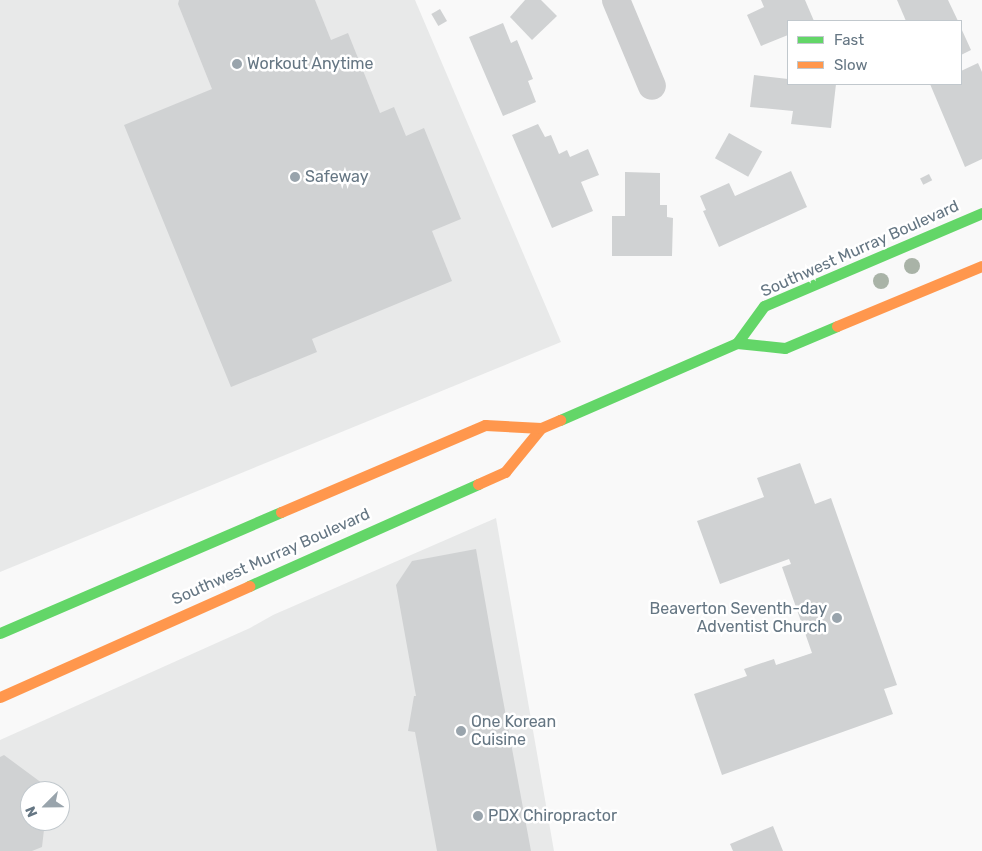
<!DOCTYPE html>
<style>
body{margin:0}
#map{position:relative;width:982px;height:851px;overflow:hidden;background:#f9f9f9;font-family:Rubik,sans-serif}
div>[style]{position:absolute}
.built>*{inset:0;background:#e8e9e9}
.building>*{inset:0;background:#d0d2d3;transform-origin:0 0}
.street>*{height:28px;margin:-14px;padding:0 14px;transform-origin:14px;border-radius:14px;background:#cecfd0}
.fast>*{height:11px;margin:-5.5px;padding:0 5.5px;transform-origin:5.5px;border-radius:5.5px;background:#63d668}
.slow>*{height:11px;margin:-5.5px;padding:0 5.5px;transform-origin:5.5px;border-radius:5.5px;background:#ff974d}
.trees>*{width:16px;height:16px;margin:-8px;border-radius:50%;background:#a9b3a7}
.dots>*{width:14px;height:14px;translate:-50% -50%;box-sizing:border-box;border:2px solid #fff;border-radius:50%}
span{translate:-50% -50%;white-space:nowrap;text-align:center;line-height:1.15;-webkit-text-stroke:5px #fff;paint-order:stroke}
.poi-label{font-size:16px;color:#657683}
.left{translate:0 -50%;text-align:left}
.right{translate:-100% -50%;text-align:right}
.street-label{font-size:16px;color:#657683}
.legend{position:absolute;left:787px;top:20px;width:175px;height:65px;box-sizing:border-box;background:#fff;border:1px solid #c1c8cd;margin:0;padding:6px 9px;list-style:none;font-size:15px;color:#657683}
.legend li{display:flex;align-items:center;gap:10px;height:25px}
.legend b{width:25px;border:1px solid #c1c8cd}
.north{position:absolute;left:20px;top:781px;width:50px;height:50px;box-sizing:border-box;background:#fff;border:1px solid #c1c8cd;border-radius:50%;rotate:247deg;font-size:14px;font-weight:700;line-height:20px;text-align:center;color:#657683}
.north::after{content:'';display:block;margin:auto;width:18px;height:22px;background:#99a4ac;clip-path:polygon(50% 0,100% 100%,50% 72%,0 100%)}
</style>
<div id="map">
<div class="built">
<i style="clip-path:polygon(0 0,415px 0,561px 342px,0 572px)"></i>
<i style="clip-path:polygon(evenodd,496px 518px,554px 851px,0 851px,0 740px,250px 628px,273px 615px,496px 518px,30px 791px,60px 791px,60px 821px,30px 821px,30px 791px)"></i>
</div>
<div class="building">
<i style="clip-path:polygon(179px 0,315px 0,331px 40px,348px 33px,380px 113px,394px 107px,406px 136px,424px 128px,461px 219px,432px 231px,452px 281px,312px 339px,317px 352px,231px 387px,124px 125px,212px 89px,178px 4px)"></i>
<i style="clip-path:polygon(525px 0,541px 0,557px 16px,532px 40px,510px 17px)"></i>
<i style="clip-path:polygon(761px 0,805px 0,814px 21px,788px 21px,788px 35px,761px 46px,747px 15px,764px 7px)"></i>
<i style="clip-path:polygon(897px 0,948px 0,958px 21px,906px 21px)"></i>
<i style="left:440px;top:9px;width:14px;height:10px;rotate:60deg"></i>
<i style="clip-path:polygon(503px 23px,511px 43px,517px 40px,533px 79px,528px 81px,536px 102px,503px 116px,469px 37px)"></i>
<i style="clip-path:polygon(961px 28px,971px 50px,961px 55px)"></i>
<i style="clip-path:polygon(978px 63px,982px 72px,982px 159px,965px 167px,930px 84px,961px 84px,961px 71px)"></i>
<i style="clip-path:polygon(754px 75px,788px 79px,788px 84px,836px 84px,831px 128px,791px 124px,793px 111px,750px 107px)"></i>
<i style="clip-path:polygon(538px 124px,545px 137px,551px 135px,559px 154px,567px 150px,570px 157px,588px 149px,599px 175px,581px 182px,593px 211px,552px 228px,512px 135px)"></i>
<i style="left:729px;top:133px;width:38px;height:29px;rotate:29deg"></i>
<i style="clip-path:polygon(791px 171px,807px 207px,719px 247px,703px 211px,706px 210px,700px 196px,729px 183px,735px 196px)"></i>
<i style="clip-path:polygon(625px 172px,660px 173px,660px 205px,667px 205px,667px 217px,673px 218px,672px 256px,612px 256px,612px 216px,625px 216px)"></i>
<i style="left:929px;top:174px;width:7px;height:10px;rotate:63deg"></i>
<i style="clip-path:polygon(800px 463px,815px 504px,831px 498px,897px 685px,884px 689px,893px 714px,722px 775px,694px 694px,747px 676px,744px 669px,774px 659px,776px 665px,812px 653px,782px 567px,791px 564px,789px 559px,720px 584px,697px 521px,764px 497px,757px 478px)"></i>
<i style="clip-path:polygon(476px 549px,493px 646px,531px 851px,437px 851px,415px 732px,408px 731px,414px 696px,416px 696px,396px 585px,412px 561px)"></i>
<i style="clip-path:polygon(4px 755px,50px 789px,49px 791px,30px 791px,30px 821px,45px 821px,42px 847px,32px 851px,0 851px,0 757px)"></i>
<i style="clip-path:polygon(773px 826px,783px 851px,733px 851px,730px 844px)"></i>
</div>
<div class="street">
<i style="left:616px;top:0;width:93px;rotate:67.3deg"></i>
</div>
<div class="fast">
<i style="left:737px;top:343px;width:46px;rotate:-53.9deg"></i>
<i style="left:764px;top:306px;width:237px;rotate:-23.1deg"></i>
<i style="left:560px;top:420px;width:193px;rotate:-23.5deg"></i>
<i style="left:737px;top:343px;width:48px;rotate:5.9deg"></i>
<i style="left:785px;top:348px;width:56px;rotate:-22.9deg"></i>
<i style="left:249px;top:586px;width:251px;rotate:-24deg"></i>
<i style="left:0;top:633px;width:306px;rotate:-23.3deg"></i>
</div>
<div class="slow">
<i style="left:837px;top:326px;width:157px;rotate:-22.5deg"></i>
<i style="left:478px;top:484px;width:30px;rotate:-24deg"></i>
<i style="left:505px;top:472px;width:57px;rotate:-50.7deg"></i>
<i style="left:281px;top:512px;width:222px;rotate:-23.1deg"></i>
<i style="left:485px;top:425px;width:56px;rotate:3.1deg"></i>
<i style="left:541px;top:428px;width:21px;rotate:-23deg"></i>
<i style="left:0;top:697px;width:273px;rotate:-24deg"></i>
</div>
<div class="trees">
<i style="left:912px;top:266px"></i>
<i style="left:881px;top:281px"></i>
</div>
<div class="dots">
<i style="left:237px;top:64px;background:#99a4ac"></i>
<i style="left:295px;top:177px;background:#99a4ac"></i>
<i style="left:837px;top:618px;background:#99a4ac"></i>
<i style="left:461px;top:731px;background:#99a4ac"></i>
<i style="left:478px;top:816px;background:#99a4ac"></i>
</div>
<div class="poi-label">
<span class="left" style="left:247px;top:64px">Workout Anytime</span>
<span class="left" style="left:305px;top:177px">Safeway</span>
<span class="right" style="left:827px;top:618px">Beaverton Seventh-day<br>Adventist Church</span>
<span class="left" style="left:471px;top:731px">One Korean<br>Cuisine</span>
<span class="left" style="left:488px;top:816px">PDX Chiropractor</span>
</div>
<div class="street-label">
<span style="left:860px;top:249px;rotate:-24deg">Southwest Murray Boulevard</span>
<span style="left:271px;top:557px;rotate:-24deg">Southwest Murray Boulevard</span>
</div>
<ul class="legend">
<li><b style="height:6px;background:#63d668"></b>Fast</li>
<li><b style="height:6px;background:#ff974d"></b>Slow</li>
</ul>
<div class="north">N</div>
</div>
